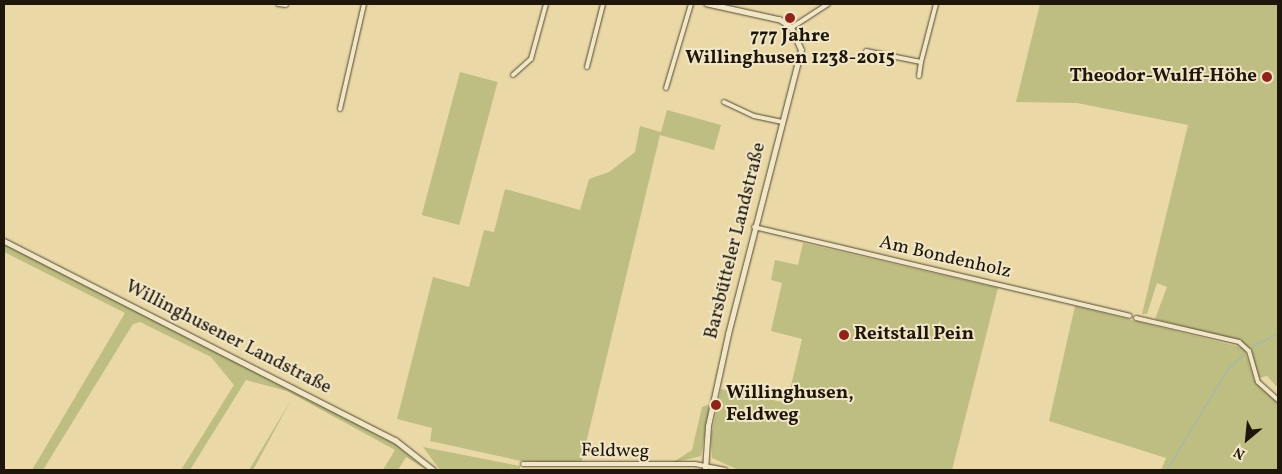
<!DOCTYPE html>
<meta charset="utf-8">
<style>
body{margin:0}
#map{position:relative;width:1282px;height:474px;overflow:hidden;background:#ead9a7;font-family:Vollkorn,serif}
div>[style]{position:absolute}
.green>*{inset:0;background:#bebd82;transform-origin:0 0}
.stream>*{height:1px;margin:-0.5px;padding:0 0.5px;transform-origin:0.5px;border-radius:0.5px;background:#9eb7b4}
.roads{filter:drop-shadow(0 0 1px #514732) drop-shadow(0 0 1px #514732)}
.minor>*{height:4px;margin:-2px;padding:0 2px;transform-origin:2px;border-radius:2px;background:#f1e6c6}
.tertiary>*{height:4.5px;margin:-2.25px;padding:0 2.25px;transform-origin:2.25px;border-radius:2.25px;background:#f1e6c6}
.secondary>*{height:5px;margin:-2.5px;padding:0 2.5px;transform-origin:2.5px;border-radius:2.5px;background:#f1e6c6}
.dots>*{width:14px;height:14px;translate:-50% -50%;box-sizing:border-box;border:2px solid #f1e6c6;border-radius:50%}
span{translate:-50% -50%;white-space:nowrap;text-align:center;line-height:1.15;-webkit-text-stroke:4px #f1e6c6;paint-order:stroke}
.poi-label{font-size:19px;color:#1e160b;font-weight:700}
.right{translate:-100% -50%;text-align:right}
.left{translate:0 -50%;text-align:left}
.street-label{font-size:19px;color:#1e160b}
.frame{position:absolute;inset:0;border:5px solid #1e160b;pointer-events:none}
.north{position:absolute;left:1222px;top:414px;width:50px;height:50px;-webkit-text-stroke:4px #f1e6c6;paint-order:stroke;rotate:208deg;font-size:14px;font-weight:700;line-height:20px;text-align:center;color:#1e160b}
.north::after{content:'';display:block;margin:auto;width:18px;height:22px;background:#1e160b;clip-path:polygon(50% 0,100% 100%,50% 72%,0 100%)}
</style>
<div id="map">
<div class="green">
<i style="clip-path:polygon(1040px 4px,1278px 4px,1278px 388px,1267px 376px,1259px 378px,1251px 349px,1240px 341px,1155px 319px,1167px 287px,1157px 283px,1147px 314px,1142px 314px,1188px 125px,1077px 103px,1016px 102px)"></i>
<i style="left:460px;top:72px;width:39px;height:148px;rotate:15deg"></i>
<i style="clip-path:polygon(667px 110px,721px 125px,714px 150px,660px 135px,581px 464px,521px 461px,430px 441px,432px 428px,397px 419px,433px 277px,469px 287px,484px 230px,494px 232px,505px 189px,580px 210px,589px 179px,609px 172px,635px 152px,640px 126px,661px 132px)"></i>
<i style="clip-path:polygon(4px 243px,395px 444px,427px 470px,406px 457px,398px 470px,383px 470px,395px 450px,287px 391px,246px 380px,190px 470px,181px 470px,234px 385px,211px 357px,140px 322px,133px 324px,43px 470px,32px 470px,125px 313px,4px 252px)"></i>
<i style="clip-path:polygon(803px 243px,998px 288px,952px 470px,739px 470px,712px 458px,711px 437px,721px 389px,787px 403px,802px 339px,771px 331px,782px 283px,771px 280px,775px 260px,798px 265px)"></i>
<i style="clip-path:polygon(1075px 306px,1244px 348px,1255px 382px,1278px 402px,1278px 470px,1161px 470px,1166px 458px,1049px 421px)"></i>
<i style="clip-path:polygon(291px 400px,253px 470px,249px 470px)"></i>
<i style="clip-path:polygon(710px 404px,701px 456px,672px 463px,692px 450px,702px 407px)"></i>
<i style="clip-path:polygon(423px 447px,520px 466px,520px 470px,440px 470px)"></i>
</div>
<div class="stream">
<i style="left:1252px;top:346px;width:29px;rotate:-27deg"></i>
<i style="left:1166px;top:470px;width:119px;rotate:-58.7deg"></i>
<i style="left:1228px;top:368px;width:20px;rotate:-41deg"></i>
</div>
<div class="roads">
<div class="minor">
<i style="left:278px;top:4px;width:8px;rotate:7deg"></i>
<i style="left:791px;top:28px;width:44px;rotate:-33deg"></i>
<i style="left:866px;top:51px;width:56px;rotate:11.3deg"></i>
<i style="left:921px;top:62px;width:60px;rotate:-75.5deg"></i>
<i style="left:587px;top:67px;width:65px;rotate:-75.7deg"></i>
<i style="left:513px;top:75px;width:24px;rotate:-42deg"></i>
<i style="left:531px;top:59px;width:57px;rotate:-74.7deg"></i>
<i style="left:919px;top:76px;width:14px;rotate:-82deg"></i>
<i style="left:666px;top:88px;width:88px;rotate:-73.4deg"></i>
<i style="left:724px;top:102px;width:33px;rotate:25deg"></i>
<i style="left:754px;top:116px;width:29px;rotate:12deg"></i>
<i style="left:340px;top:109px;width:108px;rotate:-77.1deg"></i>
<i style="left:754px;top:227px;width:386px;rotate:13.3deg"></i>
<i style="left:1136px;top:318px;width:106px;rotate:13.1deg"></i>
<i style="left:1239px;top:342px;width:13px;rotate:42deg"></i>
<i style="left:1249px;top:351px;width:32px;rotate:74deg"></i>
<i style="left:1258px;top:382px;width:27px;rotate:42deg"></i>
<i style="left:523px;top:464px;width:172px"></i>
<i style="left:695px;top:464px;width:31px;rotate:11deg"></i>
</div>
<div class="tertiary">
<i style="left:705px;top:470px;width:44px;rotate:-86.1deg"></i>
<i style="left:708px;top:426px;width:94px;rotate:-77.7deg"></i>
<i style="left:728px;top:334px;width:293px;rotate:-75.6deg"></i>
<i style="left:801px;top:50px;width:24px;rotate:-114deg"></i>
<i style="left:791px;top:28px;width:14px;rotate:-144deg"></i>
<i style="left:780px;top:20px;width:75px;rotate:-167.6deg"></i>
</div>
<div class="secondary">
<i style="left:4px;top:241px;width:439px;rotate:27deg"></i>
<i style="left:395px;top:440px;width:48px;rotate:38.3deg"></i>
</div>
</div>
<div class="dots">
<i style="left:790px;top:18px;background:#8f2418"></i>
<i style="left:1267px;top:77px;background:#8f2418"></i>
<i style="left:844px;top:335px;background:#8f2418"></i>
<i style="left:716px;top:405px;background:#8f2418"></i>
</div>
<div class="poi-label">
<span style="left:790px;top:48px">777 Jahre<br>Willinghusen 1238-2015</span>
<span class="right" style="left:1257px;top:77px">Theodor-Wulff-Höhe</span>
<span class="left" style="left:854px;top:335px">Reitstall Pein</span>
<span class="left" style="left:726px;top:405px">Willinghusen,<br>Feldweg</span>
</div>
<div class="street-label">
<span style="left:736px;top:241px;rotate:-76deg">Barsbütteler Landstraße</span>
<span style="left:945px;top:258px;rotate:13deg">Am Bondenholz</span>
<span style="left:228px;top:338px;rotate:27deg">Willinghusener Landstraße</span>
<span style="left:615px;top:452px;rotate:1deg">Feldweg</span>
</div>
<div class="frame"></div>
<div class="north">N</div>
</div>
